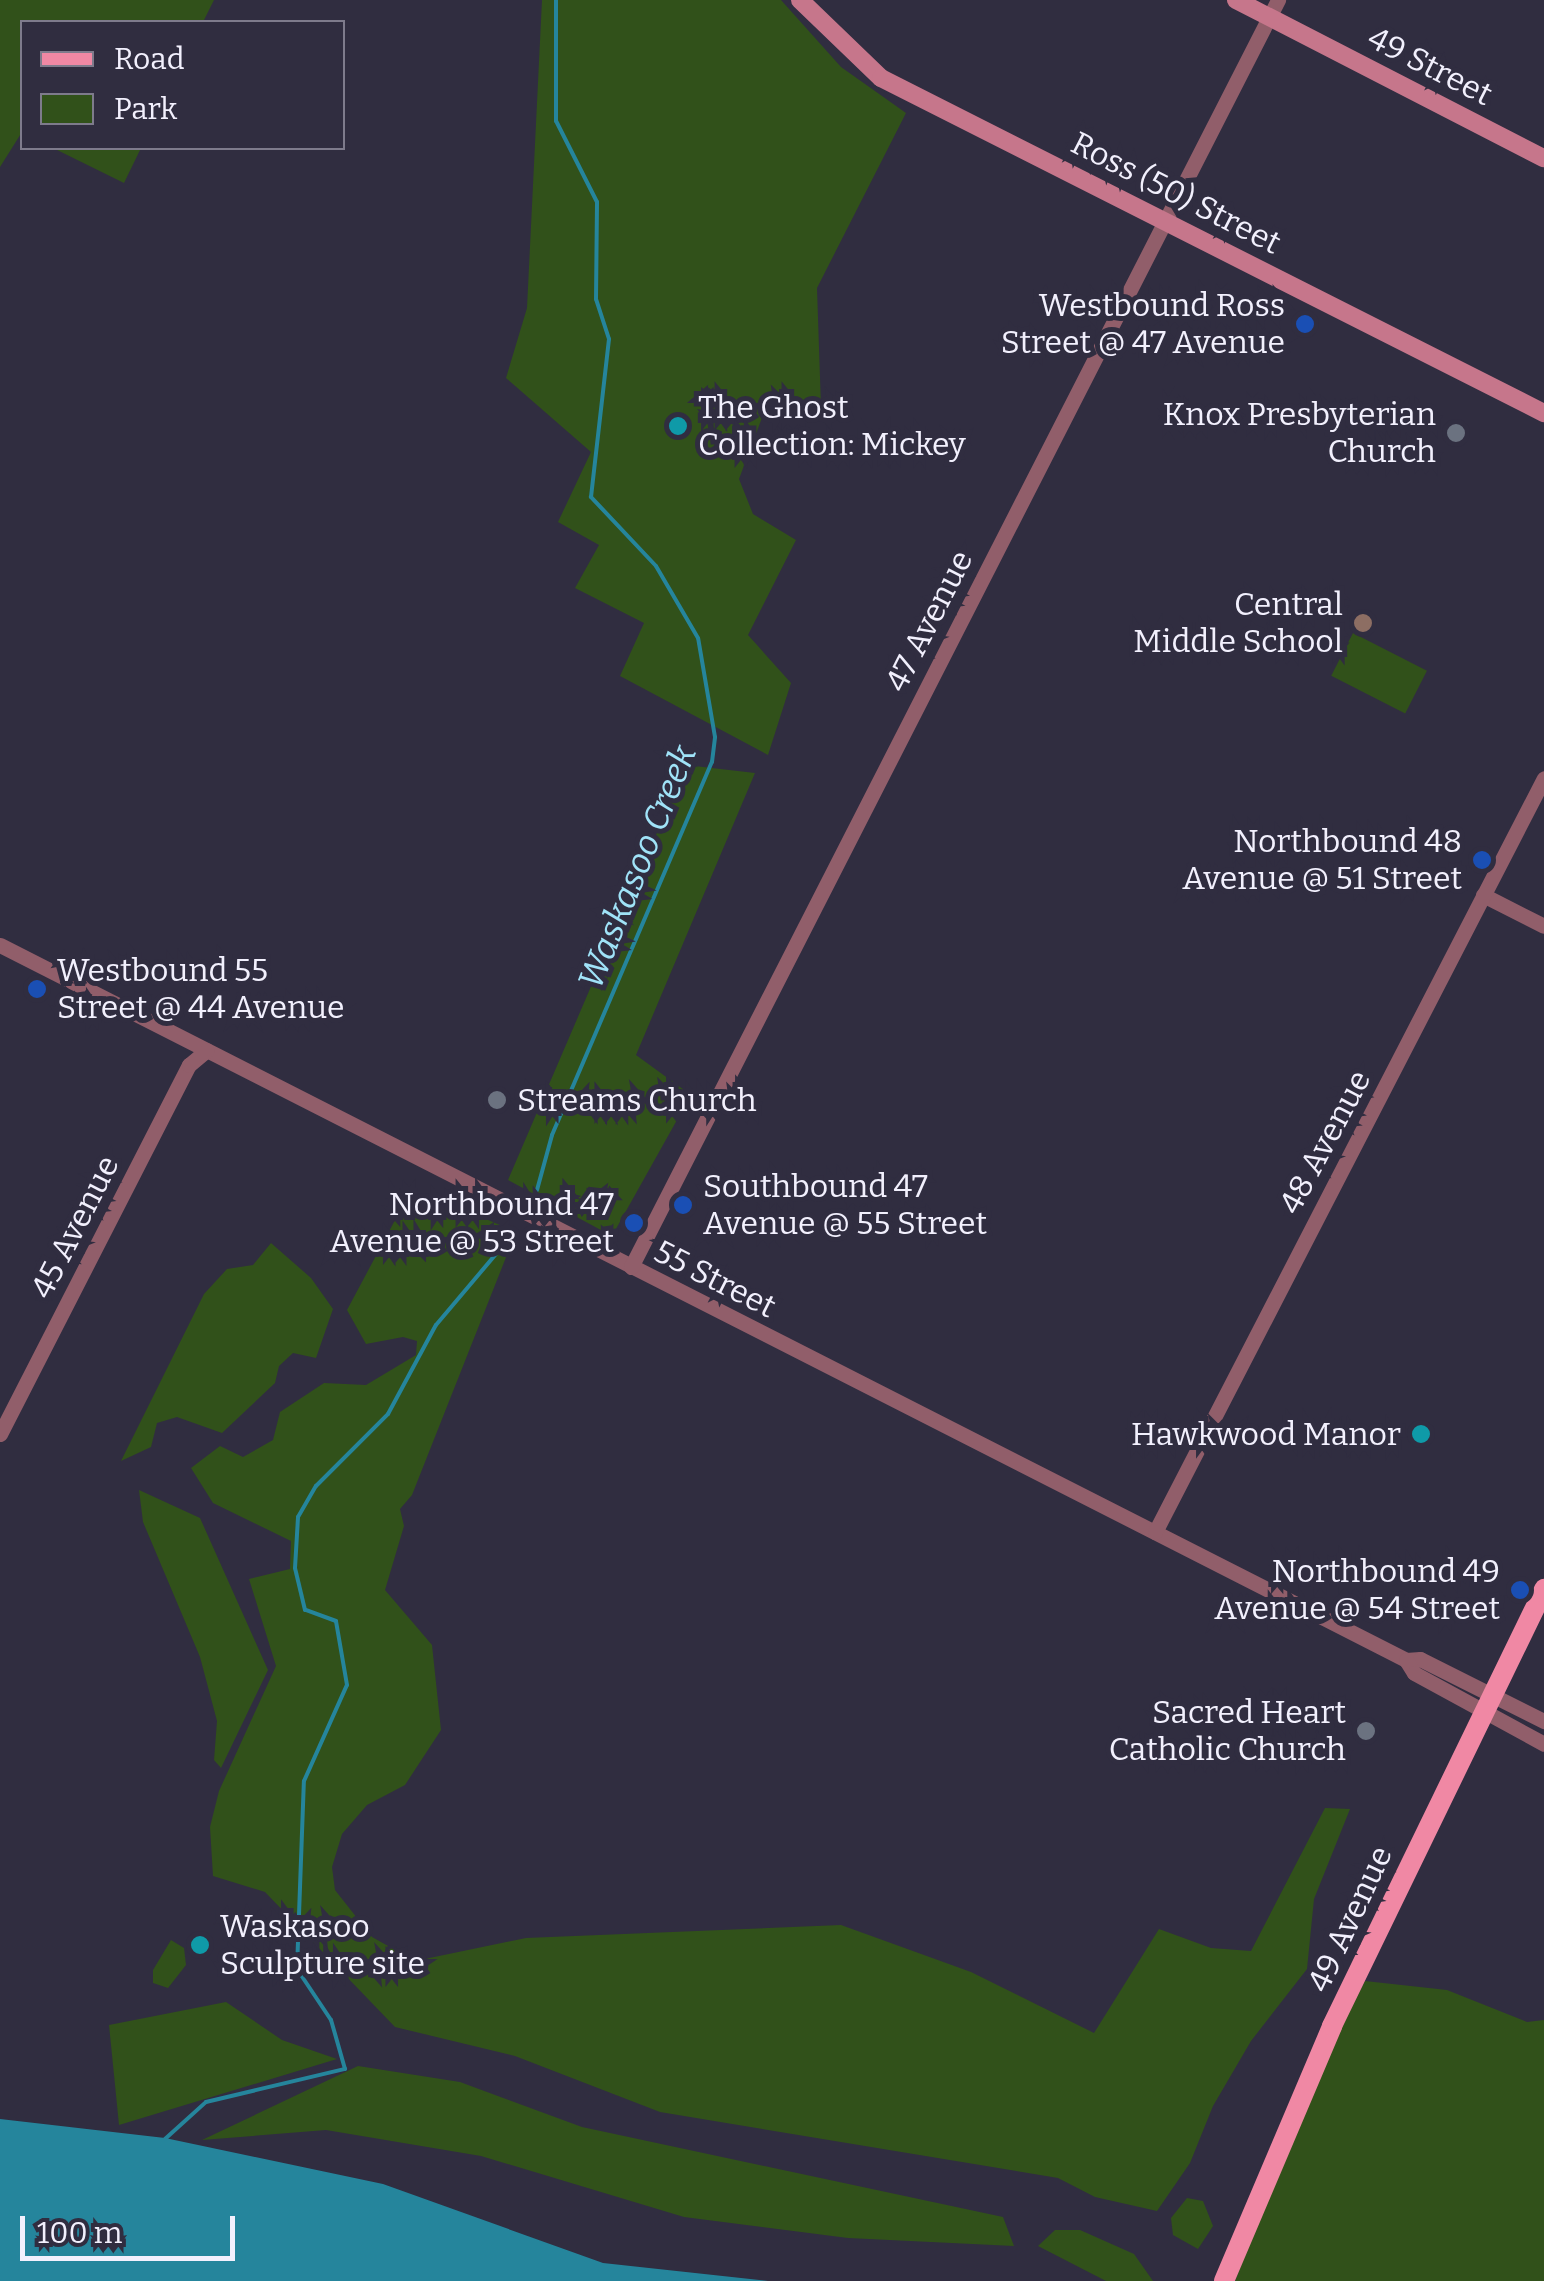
<!DOCTYPE html>
<style>
body{margin:0}
#map{position:relative;width:1544px;height:2281px;overflow:hidden;background:#302d40;font-family:Bitter,serif}
div>[style]{position:absolute}
.green>*{inset:0;background:#31511a;transform-origin:0 0}
.water>*{inset:0;background:#25859c}
.stream>*{height:4px;margin:-2px;padding:0 2px;transform-origin:2px;border-radius:2px;background:#25859c}
.tertiary>*{height:15px;margin:-7.5px;padding:0 7.5px;transform-origin:7.5px;border-radius:7.5px;background:#915e6a}
.secondary>*{height:18px;margin:-9px;padding:0 9px;transform-origin:9px;border-radius:9px;background:#c6768b}
.primary>*{height:20px;margin:-10px;padding:0 10px;transform-origin:10px;border-radius:10px;background:#f088a4}
.dots>*{width:28px;height:28px;translate:-50% -50%;box-sizing:border-box;border:5px solid #302d40;border-radius:50%}
span{translate:-50% -50%;white-space:nowrap;text-align:center;line-height:1.15;-webkit-text-stroke:10px #302d40;paint-order:stroke}
.street-label{font-size:32px;color:#f2f0fd}
.poi-label{font-size:32px;color:#f2f0fd}
.right{translate:-100% -50%;text-align:right}
.left{translate:0 -50%;text-align:left}
.water-label{font-size:35px;color:#a0e3f8;font-style:italic}
.legend{position:absolute;left:20px;top:20px;width:325px;height:130px;box-sizing:border-box;background:#302d40;border:2px solid #7e7b8c;margin:0;padding:12px 18px;list-style:none;font-size:30px;color:#f2f0fd}
.legend li{display:flex;align-items:center;gap:20px;height:50px}
.legend b{width:50px;border:2px solid #7e7b8c}
.scale{position:absolute;left:20px;top:2216px;width:215px;height:45px;box-sizing:border-box;border:5px solid #f2f0fd;border-top:0;padding-left:12px;font-size:30px;line-height:35px;white-space:nowrap;color:#f2f0fd;-webkit-text-stroke:8px #302d40;paint-order:stroke}
</style>
<div id="map">
<div class="green">
<i style="clip-path:polygon(0 0,214px 0,203px 22px,22px 22px,22px 132px,0 167px)"></i>
<i style="clip-path:polygon(542px 0,781px 0,841px 67px,906px 113px,817px 288px,821px 407px,763px 415px,739px 479px,753px 514px,796px 540px,748px 635px,791px 683px,768px 755px,620px 676px,644px 623px,575px 588px,599px 545px,558px 522px,591px 452px,506px 378px,527px 308px)"></i>
<i style="clip-path:polygon(53px 148px,141px 148px,124px 183px)"></i>
<i style="left:1353px;top:633px;width:83px;height:48px;rotate:27deg"></i>
<i style="clip-path:polygon(686px 765px,755px 773px,636px 1055px,691px 1095px,612px 1236px,508px 1180px)"></i>
<i style="clip-path:polygon(429px 1194px,516px 1232px,412px 1495px,400px 1509px,404px 1526px,385px 1590px,432px 1645px,441px 1730px,405px 1785px,367px 1805px,342px 1834px,332px 1867px,335px 1890px,372px 1937px,415px 1961px,526px 1938px,841px 1925px,971px 1972px,1094px 2033px,1159px 1929px,1211px 1948px,1251px 1951px,1325px 1808px,1350px 1809px,1314px 1899px,1307px 1969px,1251px 2041px,1213px 2106px,1190px 2163px,1157px 2211px,1095px 2197px,1058px 2178px,660px 2112px,515px 2056px,395px 2027px,265px 1892px,213px 1876px,210px 1827px,219px 1791px,276px 1666px,249px 1579px,290px 1569px,291px 1541px,213px 1503px,191px 1468px,220px 1446px,243px 1457px,273px 1440px,280px 1412px,324px 1383px,366px 1385px,416px 1355px,417px 1341px,403px 1337px,366px 1344px,347px 1310px,394px 1222px)"></i>
<i style="clip-path:polygon(271px 1243px,311px 1278px,333px 1309px,316px 1358px,293px 1353px,279px 1366px,275px 1383px,222px 1433px,177px 1417px,157px 1423px,151px 1447px,121px 1461px,204px 1294px,227px 1269px,253px 1265px)"></i>
<i style="clip-path:polygon(139px 1490px,200px 1518px,268px 1670px,221px 1768px,214px 1760px,217px 1721px,200px 1657px,143px 1522px)"></i>
<i style="clip-path:polygon(171px 1940px,184px 1948px,186px 1965px,168px 1988px,153px 1983px,153px 1970px)"></i>
<i style="clip-path:polygon(1365px 1981px,1447px 1990px,1527px 2022px,1544px 2020px,1544px 2281px,1235px 2281px,1310px 2089px)"></i>
<i style="clip-path:polygon(226px 2002px,282px 2040px,337px 2059px,119px 2125px,109px 2025px)"></i>
<i style="clip-path:polygon(358px 2066px,460px 2082px,582px 2127px,1003px 2217px,1014px 2246px,848px 2238px,684px 2217px,481px 2156px,326px 2130px,202px 2140px)"></i>
<i style="clip-path:polygon(1187px 2198px,1203px 2201px,1213px 2226px,1198px 2249px,1173px 2235px,1171px 2218px)"></i>
<i style="clip-path:polygon(1055px 2230px,1080px 2230px,1134px 2254px,1153px 2281px,1106px 2281px,1038px 2246px)"></i>
</div>
<div class="water">
<i style="clip-path:polygon(0 2119px,165px 2138px,383px 2184px,603px 2263px,768px 2281px,0 2281px)"></i>
</div>
<div class="stream">
<i style="left:537px;top:1190px;width:57px;rotate:-74.7deg"></i>
<i style="left:552px;top:1135px;width:406px;rotate:-66.8deg"></i>
<i style="left:712px;top:762px;width:25px;rotate:-83deg"></i>
<i style="left:715px;top:737px;width:100px;rotate:-99.7deg"></i>
<i style="left:698px;top:638px;width:83px;rotate:-120.3deg"></i>
<i style="left:656px;top:566px;width:95px;rotate:-133.3deg"></i>
<i style="left:591px;top:497px;width:159px;rotate:-83.5deg"></i>
<i style="left:609px;top:339px;width:42px;rotate:-108deg"></i>
<i style="left:596px;top:299px;width:97px;rotate:-89.4deg"></i>
<i style="left:597px;top:202px;width:91px;rotate:-116.8deg"></i>
<i style="left:556px;top:121px;width:121px;rotate:-90deg"></i>
<i style="left:165px;top:2139px;width:55px;rotate:-42.1deg"></i>
<i style="left:206px;top:2102px;width:143px;rotate:-13.4deg"></i>
<i style="left:345px;top:2069px;width:51px;rotate:-105.9deg"></i>
<i style="left:331px;top:2020px;width:61px;rotate:-123.7deg"></i>
<i style="left:297px;top:1969px;width:188px;rotate:-87.9deg"></i>
<i style="left:304px;top:1781px;width:105px;rotate:-65.9deg"></i>
<i style="left:347px;top:1685px;width:65px;rotate:-99.8deg"></i>
<i style="left:336px;top:1621px;width:33px;rotate:-160deg"></i>
<i style="left:305px;top:1610px;width:43px;rotate:-103.4deg"></i>
<i style="left:295px;top:1568px;width:51px;rotate:-86.6deg"></i>
<i style="left:298px;top:1517px;width:36px;rotate:-60deg"></i>
<i style="left:316px;top:1486px;width:102px;rotate:-45deg"></i>
<i style="left:388px;top:1414px;width:101px;rotate:-61.7deg"></i>
<i style="left:436px;top:1325px;width:119px;rotate:-49.8deg"></i>
</div>
<div class="tertiary">
<i style="left:1483px;top:895px;width:68px;rotate:26.9deg"></i>
<i style="left:0;top:945px;width:1577px;rotate:26.95deg"></i>
<i style="left:1406px;top:1660px;width:14px;rotate:-4deg"></i>
<i style="left:1420px;top:1659px;width:139px;rotate:26.6deg"></i>
<i style="left:631px;top:1267px;width:1423px;rotate:-62.95deg"></i>
<i style="left:0;top:1434px;width:415px;rotate:-62.9deg"></i>
<i style="left:189px;top:1065px;width:23px;rotate:-40deg"></i>
<i style="left:1155px;top:1532px;width:848px;rotate:-62.71deg"></i>
<i style="left:1406px;top:1660px;width:15px;rotate:58deg"></i>
<i style="left:1414px;top:1673px;width:148px;rotate:28.6deg"></i>
</div>
<div class="secondary">
<i style="left:800px;top:0;width:112px;rotate:43.9deg"></i>
<i style="left:881px;top:78px;width:743px;rotate:26.81deg"></i>
<i style="left:1236px;top:0;width:346px;rotate:27.2deg"></i>
</div>
<div class="primary">
<i style="left:1224px;top:2281px;width:277px;rotate:-67deg"></i>
<i style="left:1332px;top:2026px;width:486px;rotate:-64.1deg"></i>
</div>
<div class="dots">
<i style="left:1305px;top:324px;background:#1a4fb4"></i>
<i style="left:678px;top:426px;background:#0f9aa8"></i>
<i style="left:1456px;top:433px;background:#6b7280"></i>
<i style="left:1363px;top:623px;background:#8d6e63"></i>
<i style="left:1482px;top:860px;background:#1a4fb4"></i>
<i style="left:37px;top:989px;background:#1a4fb4"></i>
<i style="left:497px;top:1100px;background:#6b7280"></i>
<i style="left:683px;top:1205px;background:#1a4fb4"></i>
<i style="left:634px;top:1223px;background:#1a4fb4"></i>
<i style="left:1421px;top:1434px;background:#0f9aa8"></i>
<i style="left:1520px;top:1590px;background:#1a4fb4"></i>
<i style="left:1366px;top:1731px;background:#6b7280"></i>
<i style="left:200px;top:1945px;background:#0f9aa8"></i>
</div>
<div class="street-label">
<span style="left:1430px;top:66px;rotate:27deg">49 Street</span>
<span style="left:1176px;top:193px;rotate:27deg">Ross (50) Street</span>
<span style="left:929px;top:621px;rotate:-63deg">47 Avenue</span>
<span style="left:1325px;top:1142px;rotate:-62deg">48 Avenue</span>
<span style="left:75px;top:1227px;rotate:-63deg">45 Avenue</span>
<span style="left:715px;top:1279px;rotate:27deg">55 Street</span>
<span style="left:1350px;top:1919px;rotate:-65deg">49 Avenue</span>
</div>
<div class="poi-label">
<span class="right" style="left:1285px;top:324px">Westbound Ross<br>Street @ 47 Avenue</span>
<span class="left" style="left:698px;top:426px">The Ghost<br>Collection: Mickey</span>
<span class="right" style="left:1436px;top:433px">Knox Presbyterian<br>Church</span>
<span class="right" style="left:1343px;top:623px">Central<br>Middle School</span>
<span class="right" style="left:1462px;top:860px">Northbound 48<br>Avenue @ 51 Street</span>
<span class="left" style="left:57px;top:989px">Westbound 55<br>Street @ 44 Avenue</span>
<span class="left" style="left:517px;top:1100px">Streams Church</span>
<span class="left" style="left:703px;top:1205px">Southbound 47<br>Avenue @ 55 Street</span>
<span class="right" style="left:614px;top:1223px">Northbound 47<br>Avenue @ 53 Street</span>
<span class="right" style="left:1401px;top:1434px">Hawkwood Manor</span>
<span class="right" style="left:1500px;top:1590px">Northbound 49<br>Avenue @ 54 Street</span>
<span class="right" style="left:1346px;top:1731px">Sacred Heart<br>Catholic Church</span>
<span class="left" style="left:220px;top:1945px">Waskasoo<br>Sculpture site</span>
</div>
<div class="water-label">
<span style="left:637px;top:867px;rotate:-68deg">Waskasoo Creek</span>
</div>
<ul class="legend">
<li><b style="height:12px;background:#f088a4"></b>Road</li>
<li><b style="height:28px;background:#31511a"></b>Park</li>
</ul>
<div class="scale">100 m</div>
</div>
